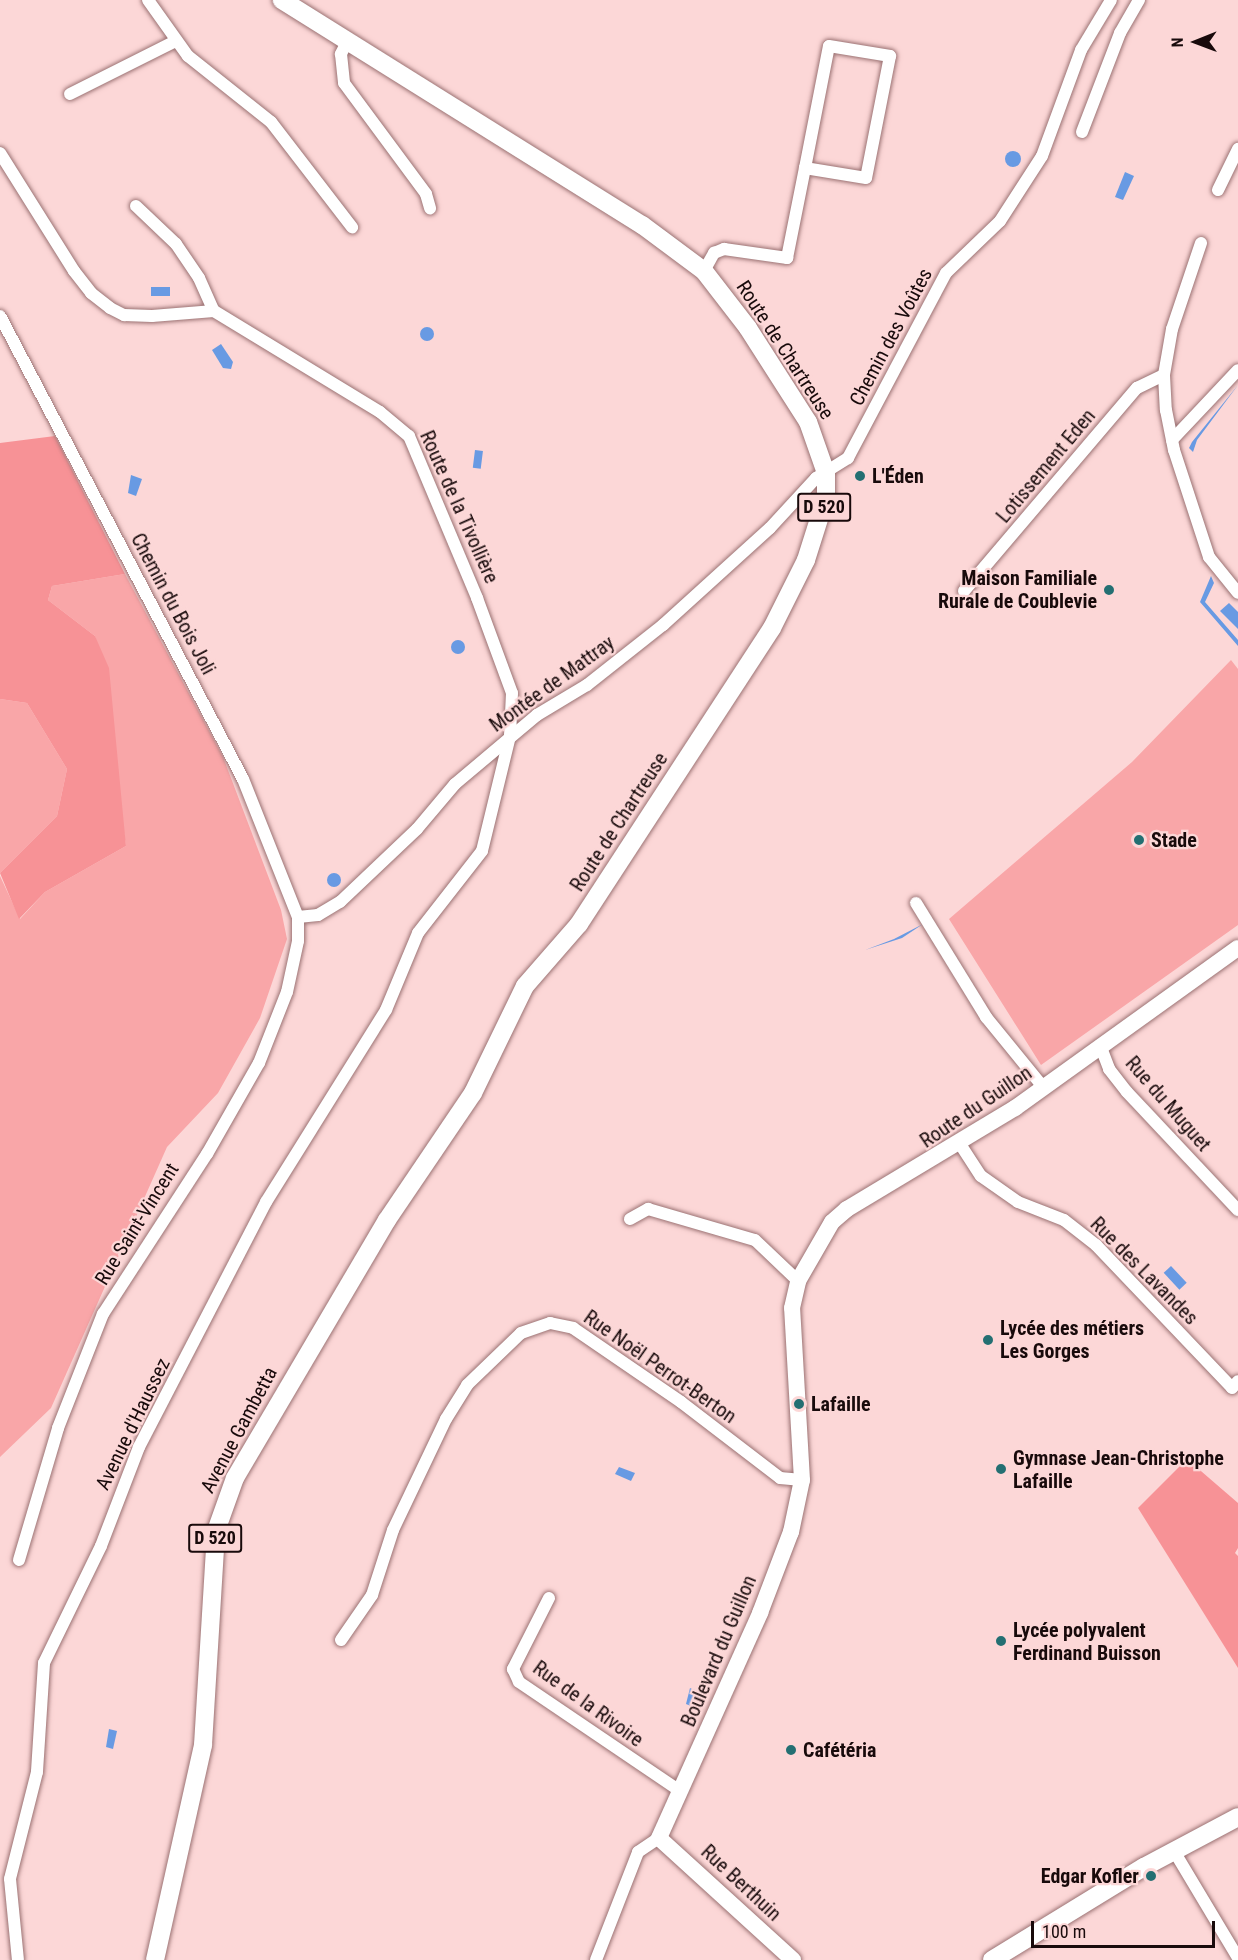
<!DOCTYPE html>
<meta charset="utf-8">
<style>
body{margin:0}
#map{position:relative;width:1238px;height:1960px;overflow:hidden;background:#fcd7d7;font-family:"Roboto Condensed",sans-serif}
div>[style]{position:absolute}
.green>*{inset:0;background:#f9a6a8}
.forest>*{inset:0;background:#f79296}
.water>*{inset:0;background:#689ae3;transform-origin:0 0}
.round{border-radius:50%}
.roads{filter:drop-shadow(0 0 2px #9b7273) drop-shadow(0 0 2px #9b7273)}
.street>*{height:12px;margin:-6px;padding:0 6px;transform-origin:6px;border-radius:6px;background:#fff}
.secondary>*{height:16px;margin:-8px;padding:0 8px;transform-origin:8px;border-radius:8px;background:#fff}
.primary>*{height:18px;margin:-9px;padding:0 9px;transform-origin:9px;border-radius:9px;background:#fff}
.dots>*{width:16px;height:16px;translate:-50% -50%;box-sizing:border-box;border:3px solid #fcd7d7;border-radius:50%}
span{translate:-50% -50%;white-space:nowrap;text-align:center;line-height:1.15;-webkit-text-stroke:4.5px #fcd7d7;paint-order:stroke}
.shield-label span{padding:2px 4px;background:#fcd7d7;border:2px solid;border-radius:4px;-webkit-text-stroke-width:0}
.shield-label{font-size:18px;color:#180a0b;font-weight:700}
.street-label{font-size:20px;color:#180a0b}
.poi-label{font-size:20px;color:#180a0b;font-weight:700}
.left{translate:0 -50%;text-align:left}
.right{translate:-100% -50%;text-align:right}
.north{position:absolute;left:1166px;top:12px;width:60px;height:60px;-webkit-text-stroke:4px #fcd7d7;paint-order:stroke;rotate:269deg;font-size:16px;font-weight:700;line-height:24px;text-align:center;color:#180a0b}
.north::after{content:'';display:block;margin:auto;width:21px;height:27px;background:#180a0b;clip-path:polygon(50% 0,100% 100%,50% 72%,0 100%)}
.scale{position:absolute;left:1031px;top:1921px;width:184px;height:27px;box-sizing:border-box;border:3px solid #180a0b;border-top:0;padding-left:8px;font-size:18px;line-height:21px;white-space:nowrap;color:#180a0b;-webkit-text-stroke:4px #fcd7d7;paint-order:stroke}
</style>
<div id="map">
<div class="green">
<i style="clip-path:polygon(125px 574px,223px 757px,281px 910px,287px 939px,260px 1018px,218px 1093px,167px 1147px,51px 1408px,0 1457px,0 876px,20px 919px,45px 892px,126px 846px,95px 636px,48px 600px,52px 586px)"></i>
<i style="clip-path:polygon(1231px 660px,1238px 669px,1238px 925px,1041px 1065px,949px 919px,1132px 762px)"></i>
<i style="clip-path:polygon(0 699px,27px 703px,67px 769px,57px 816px,0 873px)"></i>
</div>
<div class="forest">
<i style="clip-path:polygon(55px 436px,125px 574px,52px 586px,48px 600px,95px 636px,109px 668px,126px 846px,45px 892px,19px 919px,0 873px,57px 816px,67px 769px,27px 703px,0 699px,0 443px)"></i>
<i style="clip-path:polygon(1187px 1459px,1238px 1503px,1238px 1548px,1235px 1553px,1238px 1556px,1238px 1668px,1138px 1508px)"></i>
</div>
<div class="water">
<i class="round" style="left:1005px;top:151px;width:16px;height:16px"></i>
<i style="clip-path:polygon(1125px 172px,1134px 176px,1123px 200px,1115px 197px)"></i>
<i style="left:151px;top:287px;width:19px;height:9px"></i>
<i class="round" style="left:420px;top:327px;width:14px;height:14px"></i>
<i style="clip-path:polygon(221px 344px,233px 362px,231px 369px,223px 368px,212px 350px)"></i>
<i style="clip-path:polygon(1238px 385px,1197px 440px,1193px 452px,1189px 448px,1192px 442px)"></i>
<i style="left:475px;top:450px;width:8px;height:18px;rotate:7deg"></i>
<i style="clip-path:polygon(131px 475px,142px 479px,136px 496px,128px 493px)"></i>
<i style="clip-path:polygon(1211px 576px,1214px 583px,1205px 602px,1238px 640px,1238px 646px,1200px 602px)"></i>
<i style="clip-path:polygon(1229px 603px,1238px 612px,1238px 629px,1220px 611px)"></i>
<i class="round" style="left:451px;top:640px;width:14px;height:14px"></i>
<i class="round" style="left:327px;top:873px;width:14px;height:14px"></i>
<i style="clip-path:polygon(923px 924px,902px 938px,865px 950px,894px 939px)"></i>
<i style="left:1171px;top:1266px;width:23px;height:10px;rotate:47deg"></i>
<i style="clip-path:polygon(619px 1467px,635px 1473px,631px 1481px,615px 1474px)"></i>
<i style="clip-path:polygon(690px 1688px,702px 1693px,691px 1706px,686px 1704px)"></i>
<i style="clip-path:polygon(109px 1729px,117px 1731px,113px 1749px,106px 1747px)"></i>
</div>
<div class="roads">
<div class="street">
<i style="left:148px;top:0;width:69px;rotate:54.5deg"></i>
<i style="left:188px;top:56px;width:106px;rotate:38.5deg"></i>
<i style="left:271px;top:122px;width:133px;rotate:52.4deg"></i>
<i style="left:348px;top:40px;width:16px;rotate:117deg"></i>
<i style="left:341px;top:54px;width:29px;rotate:84deg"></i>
<i style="left:344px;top:83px;width:138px;rotate:53.5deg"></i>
<i style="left:426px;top:194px;width:15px;rotate:74deg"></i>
<i style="left:70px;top:94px;width:119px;rotate:-26.6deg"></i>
<i style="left:1082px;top:132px;width:106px;rotate:-69deg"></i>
<i style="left:1120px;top:33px;width:38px;rotate:-60deg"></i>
<i style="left:0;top:153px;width:139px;rotate:57.9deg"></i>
<i style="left:74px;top:271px;width:28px;rotate:52deg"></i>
<i style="left:91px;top:293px;width:24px;rotate:38deg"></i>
<i style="left:110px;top:308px;width:16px;rotate:27deg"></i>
<i style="left:124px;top:315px;width:28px;rotate:2deg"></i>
<i style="left:152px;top:316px;width:62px;rotate:-4.6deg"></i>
<i style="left:214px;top:311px;width:194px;rotate:31.3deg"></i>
<i style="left:380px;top:412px;width:38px;rotate:40deg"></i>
<i style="left:409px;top:436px;width:176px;rotate:67.2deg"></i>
<i style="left:477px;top:598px;width:101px;rotate:69.8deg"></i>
<i style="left:512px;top:693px;width:43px;rotate:92.7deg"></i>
<i style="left:510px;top:736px;width:118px;rotate:103.7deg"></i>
<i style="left:482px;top:851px;width:104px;rotate:128deg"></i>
<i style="left:418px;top:933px;width:83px;rotate:112.6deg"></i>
<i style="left:386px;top:1010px;width:226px;rotate:122deg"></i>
<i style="left:266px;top:1202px;width:276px;rotate:117.4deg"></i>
<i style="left:139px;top:1447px;width:106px;rotate:111deg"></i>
<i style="left:101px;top:1546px;width:130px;rotate:116deg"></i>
<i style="left:44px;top:1663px;width:109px;rotate:93.7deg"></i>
<i style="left:37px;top:1772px;width:110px;rotate:104.2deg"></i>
<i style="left:10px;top:1879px;width:81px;rotate:84.4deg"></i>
<i style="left:1218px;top:190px;width:46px;rotate:-64deg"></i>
<i style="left:136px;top:206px;width:55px;rotate:43.5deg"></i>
<i style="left:176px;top:244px;width:41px;rotate:55.9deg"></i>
<i style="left:199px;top:278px;width:36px;rotate:66deg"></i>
<i style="left:1201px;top:243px;width:91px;rotate:108.6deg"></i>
<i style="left:1172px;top:329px;width:47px;rotate:99.9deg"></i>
<i style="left:1164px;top:375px;width:35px;rotate:87deg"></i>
<i style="left:1166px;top:410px;width:41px;rotate:78.7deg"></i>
<i style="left:1174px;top:450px;width:113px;rotate:71.9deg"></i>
<i style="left:1209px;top:557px;width:46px;rotate:51.1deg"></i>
<i style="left:704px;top:271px;width:21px;rotate:-61deg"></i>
<i style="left:714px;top:253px;width:11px;rotate:-22deg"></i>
<i style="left:724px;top:249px;width:64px;rotate:8.1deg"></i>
<i style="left:787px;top:258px;width:92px;rotate:-78.7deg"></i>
<i style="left:805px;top:168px;width:124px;rotate:-78.9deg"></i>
<i style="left:829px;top:46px;width:62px;rotate:9.3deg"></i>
<i style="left:890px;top:56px;width:124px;rotate:101.1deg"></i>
<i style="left:866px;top:178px;width:62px;rotate:-170.7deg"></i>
<i style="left:0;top:316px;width:523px;rotate:62.31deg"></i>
<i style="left:243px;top:779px;width:149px;rotate:68.3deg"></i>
<i style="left:1172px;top:440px;width:96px;rotate:-46.7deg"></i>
<i style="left:964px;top:591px;width:267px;rotate:-49.6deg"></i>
<i style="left:1137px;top:388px;width:30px;rotate:-26deg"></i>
<i style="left:916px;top:903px;width:134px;rotate:58.4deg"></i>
<i style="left:986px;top:1017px;width:90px;rotate:50.8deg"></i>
<i style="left:298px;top:917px;width:20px;rotate:-6deg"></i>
<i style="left:318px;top:915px;width:26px;rotate:-31deg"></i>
<i style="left:340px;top:902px;width:106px;rotate:-43.5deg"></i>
<i style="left:417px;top:829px;width:59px;rotate:-49.8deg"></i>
<i style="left:455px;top:784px;width:107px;rotate:-40.1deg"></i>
<i style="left:537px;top:715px;width:58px;rotate:-31deg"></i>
<i style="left:587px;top:685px;width:97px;rotate:-38.3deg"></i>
<i style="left:663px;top:625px;width:144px;rotate:-42.2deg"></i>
<i style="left:770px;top:528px;width:68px;rotate:-47.4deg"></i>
<i style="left:816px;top:478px;width:38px;rotate:-32deg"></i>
<i style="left:848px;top:458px;width:209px;rotate:-62.1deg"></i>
<i style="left:946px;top:273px;width:75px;rotate:-43.9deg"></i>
<i style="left:1000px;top:221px;width:77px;rotate:-57.1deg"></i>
<i style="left:1042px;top:156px;width:113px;rotate:-69.8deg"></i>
<i style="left:1081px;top:50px;width:58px;rotate:-59deg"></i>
<i style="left:1100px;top:1045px;width:26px;rotate:69deg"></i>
<i style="left:1109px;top:1069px;width:29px;rotate:52deg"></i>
<i style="left:1127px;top:1092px;width:162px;rotate:46.8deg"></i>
<i style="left:960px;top:1144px;width:38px;rotate:57deg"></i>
<i style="left:981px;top:1176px;width:45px;rotate:35.1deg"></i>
<i style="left:1018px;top:1202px;width:49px;rotate:21.4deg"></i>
<i style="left:1064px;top:1220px;width:41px;rotate:38deg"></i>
<i style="left:1096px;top:1245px;width:197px;rotate:46.4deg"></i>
<i style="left:1232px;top:1388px;width:9px;rotate:-49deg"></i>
<i style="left:630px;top:1219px;width:21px;rotate:-29deg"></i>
<i style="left:648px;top:1209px;width:111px;rotate:16.2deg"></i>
<i style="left:755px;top:1240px;width:59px;rotate:43.6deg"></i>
<i style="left:19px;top:1560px;width:138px;rotate:-73.5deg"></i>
<i style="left:58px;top:1428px;width:123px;rotate:-68.5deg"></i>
<i style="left:103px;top:1314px;width:191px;rotate:-57deg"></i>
<i style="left:207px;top:1154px;width:105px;rotate:-60.3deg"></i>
<i style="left:259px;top:1063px;width:76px;rotate:-68.5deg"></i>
<i style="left:287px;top:992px;width:52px;rotate:-77.8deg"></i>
<i style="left:298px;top:941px;width:24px;rotate:-90deg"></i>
<i style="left:549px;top:1598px;width:80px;rotate:116.9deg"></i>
<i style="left:513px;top:1669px;width:14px;rotate:65deg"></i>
<i style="left:519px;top:1682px;width:194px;rotate:34.1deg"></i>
<i style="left:341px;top:1640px;width:55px;rotate:-55.4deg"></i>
<i style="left:372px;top:1595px;width:68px;rotate:-72.1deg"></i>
<i style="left:393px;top:1530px;width:123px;rotate:-64.5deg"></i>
<i style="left:446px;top:1419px;width:40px;rotate:-58deg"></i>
<i style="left:467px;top:1385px;width:75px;rotate:-43.9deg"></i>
<i style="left:521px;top:1333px;width:31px;rotate:-19deg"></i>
<i style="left:550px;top:1323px;width:24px;rotate:12deg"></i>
<i style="left:573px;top:1328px;width:131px;rotate:34.4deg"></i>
<i style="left:681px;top:1402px;width:125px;rotate:37.5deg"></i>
<i style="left:780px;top:1478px;width:22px;rotate:5deg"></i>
<i style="left:1174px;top:1851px;width:125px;rotate:59.1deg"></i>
<i style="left:596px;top:1960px;width:116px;rotate:-68.7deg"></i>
<i style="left:638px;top:1852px;width:25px;rotate:-34deg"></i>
</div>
<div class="secondary">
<i style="left:793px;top:1960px;width:181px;rotate:-137.7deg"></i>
<i style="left:659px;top:1838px;width:247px;rotate:-65.8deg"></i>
<i style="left:760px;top:1613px;width:87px;rotate:-69.1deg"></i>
<i style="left:791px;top:1532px;width:53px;rotate:-78.1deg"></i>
<i style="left:802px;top:1480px;width:172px;rotate:-93.3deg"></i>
<i style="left:792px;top:1308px;width:28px;rotate:-77deg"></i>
<i style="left:798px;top:1281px;width:68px;rotate:-60deg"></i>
<i style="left:832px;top:1222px;width:20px;rotate:-41deg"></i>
<i style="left:847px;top:1209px;width:196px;rotate:-31deg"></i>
<i style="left:1015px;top:1108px;width:274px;rotate:-35.7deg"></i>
</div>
<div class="primary">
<i style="left:155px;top:1960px;width:220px;rotate:-77.4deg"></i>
<i style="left:203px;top:1745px;width:214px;rotate:-86.5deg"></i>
<i style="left:216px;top:1531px;width:56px;rotate:-70.3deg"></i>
<i style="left:235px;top:1478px;width:299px;rotate:-59.5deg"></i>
<i style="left:387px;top:1220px;width:153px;rotate:-55.9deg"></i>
<i style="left:473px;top:1093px;width:119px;rotate:-64.1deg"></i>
<i style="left:525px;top:986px;width:82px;rotate:-48.9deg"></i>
<i style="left:579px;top:924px;width:353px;rotate:-56.9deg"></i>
<i style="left:772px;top:628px;width:76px;rotate:-63.4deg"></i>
<i style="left:806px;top:560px;width:66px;rotate:-72.4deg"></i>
<i style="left:826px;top:497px;width:24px;rotate:-90deg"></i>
<i style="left:826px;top:473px;width:54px;rotate:-109.4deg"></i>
<i style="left:808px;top:422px;width:112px;rotate:-122.6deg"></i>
<i style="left:748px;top:328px;width:72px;rotate:-127.7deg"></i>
<i style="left:704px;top:271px;width:77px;rotate:-143.4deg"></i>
<i style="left:642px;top:225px;width:425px;rotate:-148deg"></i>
<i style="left:992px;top:1960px;width:178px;rotate:-31.5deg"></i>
<i style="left:1144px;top:1867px;width:106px;rotate:-28deg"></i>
</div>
</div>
<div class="dots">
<i style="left:860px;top:476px;background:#246f72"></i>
<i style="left:1109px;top:590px;background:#246f72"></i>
<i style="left:1139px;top:840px;background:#246f72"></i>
<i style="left:988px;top:1340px;background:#246f72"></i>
<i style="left:799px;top:1404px;background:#246f72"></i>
<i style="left:1001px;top:1469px;background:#246f72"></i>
<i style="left:1001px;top:1641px;background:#246f72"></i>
<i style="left:791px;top:1750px;background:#246f72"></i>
<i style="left:1151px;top:1876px;background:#246f72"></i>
</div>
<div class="shield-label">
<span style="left:824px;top:507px">D 520</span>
<span style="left:215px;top:1538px">D 520</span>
</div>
<div class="street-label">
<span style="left:891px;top:337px;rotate:-62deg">Chemin des Voûtes</span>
<span style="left:785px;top:350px;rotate:57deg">Route de Chartreuse</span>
<span style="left:1046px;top:466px;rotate:-50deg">Lotissement Eden</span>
<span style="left:459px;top:507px;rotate:66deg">Route de la Tivollière</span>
<span style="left:173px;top:604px;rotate:62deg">Chemin du Bois Joli</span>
<span style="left:552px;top:684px;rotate:-36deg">Montée de Mattray</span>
<span style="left:619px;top:822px;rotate:-57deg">Route de Chartreuse</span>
<span style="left:1168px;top:1104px;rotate:49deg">Rue du Muguet</span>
<span style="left:976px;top:1107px;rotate:-34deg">Route du Guillon</span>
<span style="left:137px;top:1224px;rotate:-58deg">Rue Saint-Vincent</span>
<span style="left:1144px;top:1271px;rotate:45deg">Rue des Lavandes</span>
<span style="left:660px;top:1367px;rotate:35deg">Rue Noël Perrot-Berton</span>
<span style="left:133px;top:1424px;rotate:-64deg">Avenue d'Haussez</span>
<span style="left:239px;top:1430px;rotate:-62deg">Avenue Gambetta</span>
<span style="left:719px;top:1651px;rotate:-67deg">Boulevard du Guillon</span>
<span style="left:588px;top:1704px;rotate:36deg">Rue de la Rivoire</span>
<span style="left:741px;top:1883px;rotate:43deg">Rue Berthuin</span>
</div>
<div class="poi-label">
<span class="left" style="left:872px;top:476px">L'Éden</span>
<span class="right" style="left:1097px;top:590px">Maison Familiale<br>Rurale de Coublevie</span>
<span class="left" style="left:1151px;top:840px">Stade</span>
<span class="left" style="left:1000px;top:1340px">Lycée des métiers<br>Les Gorges</span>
<span class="left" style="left:811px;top:1404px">Lafaille</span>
<span class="left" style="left:1013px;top:1470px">Gymnase Jean-Christophe<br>Lafaille</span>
<span class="left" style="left:1013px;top:1642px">Lycée polyvalent<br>Ferdinand Buisson</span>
<span class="left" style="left:803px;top:1750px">Cafétéria</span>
<span class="right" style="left:1139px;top:1876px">Edgar Kofler</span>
</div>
<div class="north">N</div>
<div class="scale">100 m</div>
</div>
